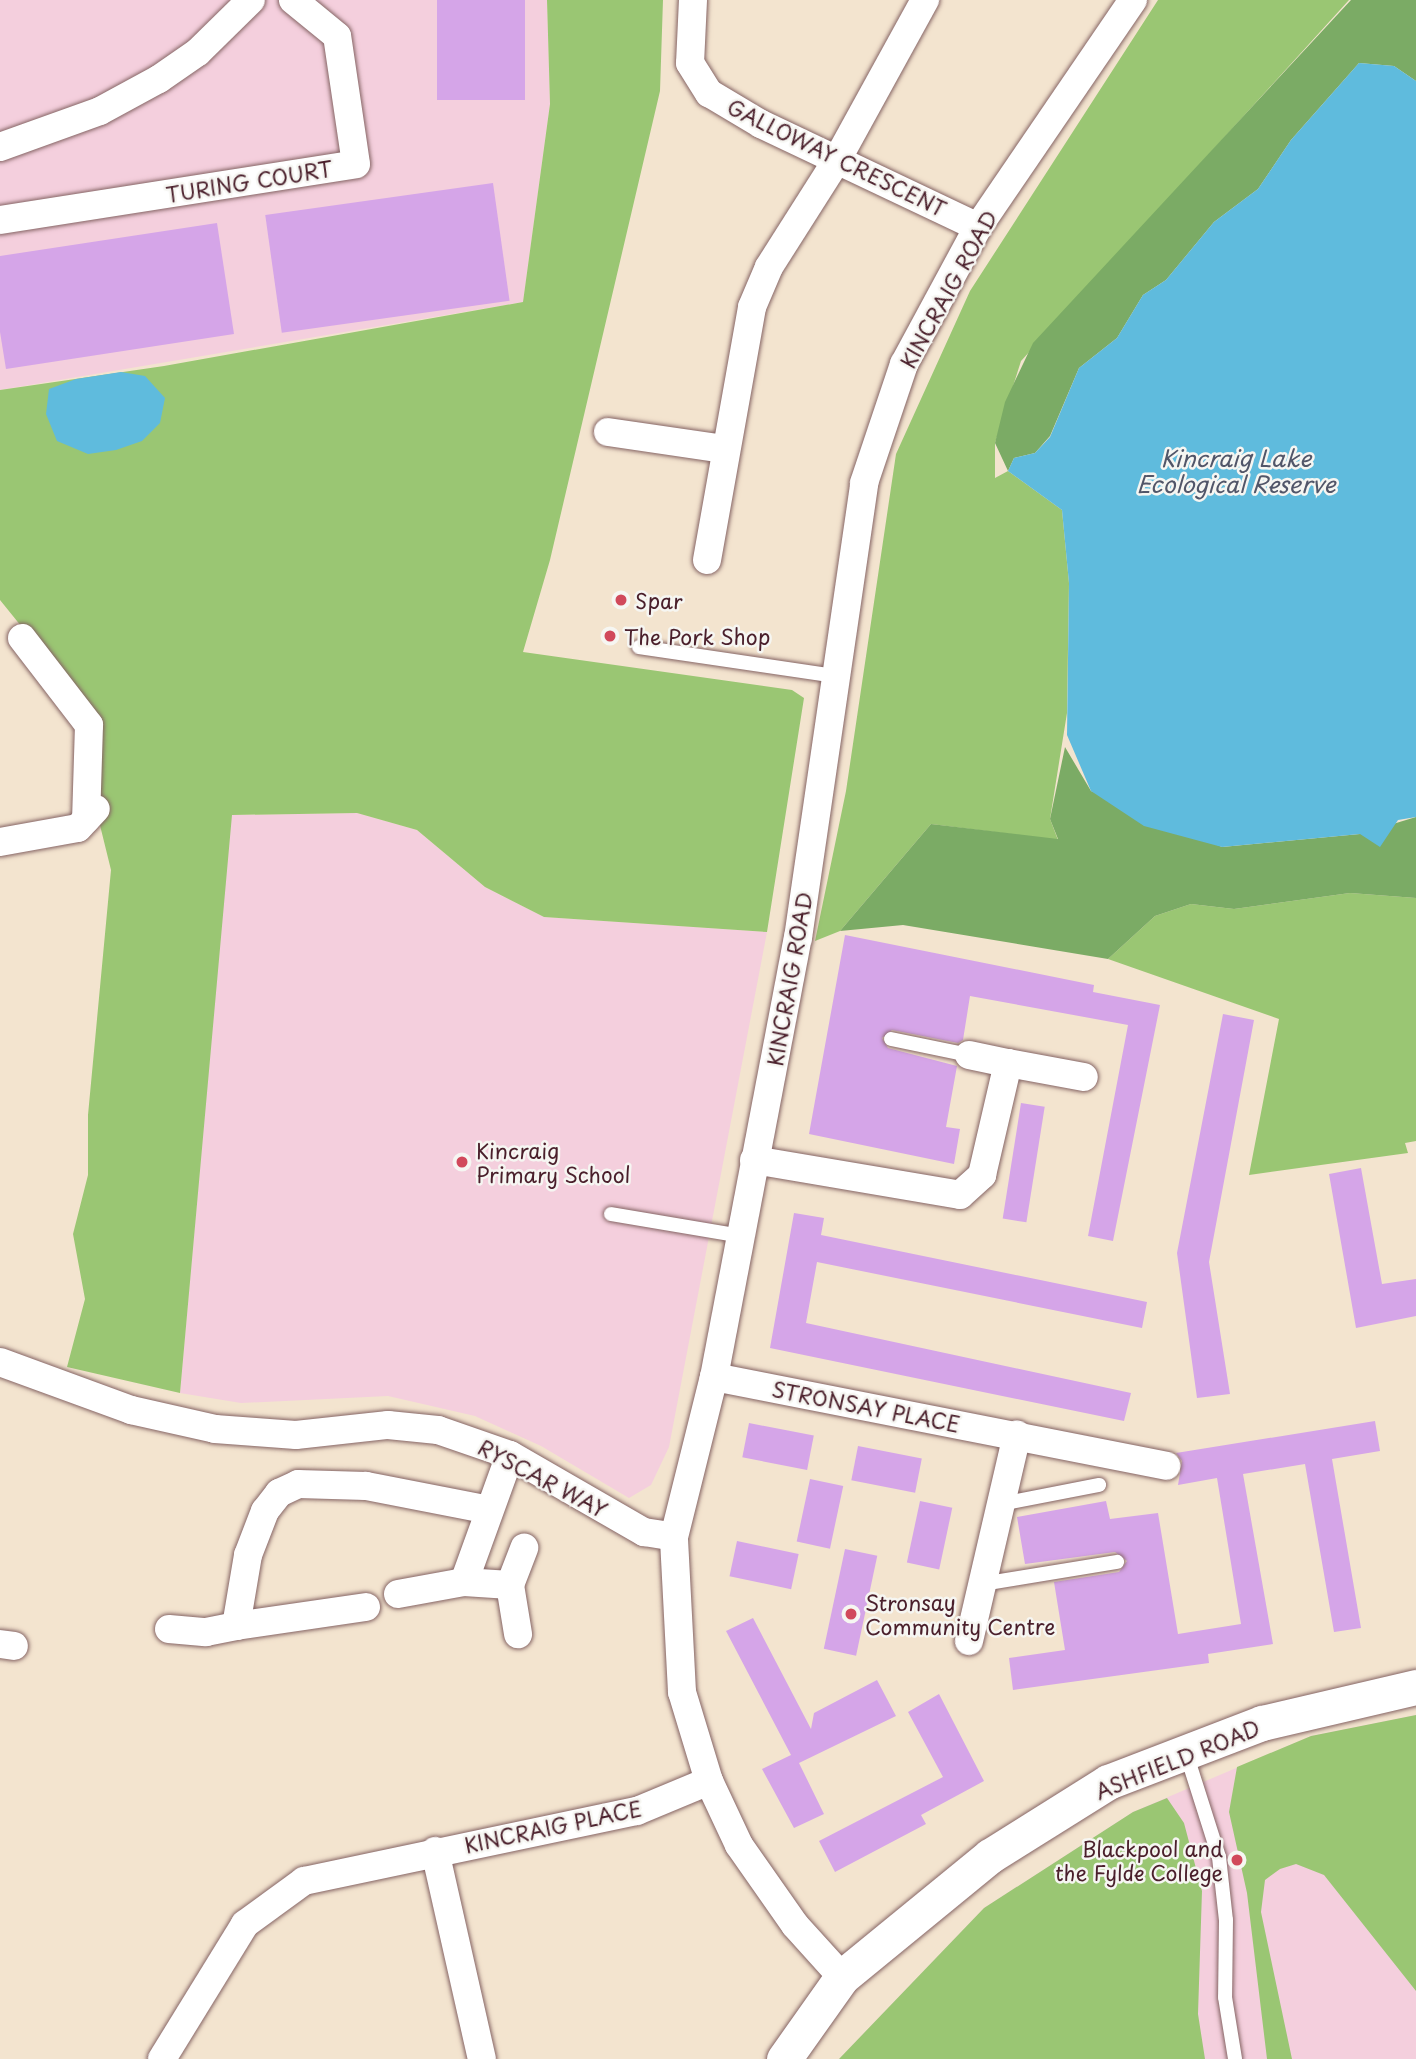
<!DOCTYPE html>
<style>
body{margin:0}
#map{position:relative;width:1416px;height:2059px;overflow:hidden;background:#f3e4cf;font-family:"Playpen Sans",sans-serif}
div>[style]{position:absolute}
.built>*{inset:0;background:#f4cfdd}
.green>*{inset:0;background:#9ac673}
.forest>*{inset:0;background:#7bab65}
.water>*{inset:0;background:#5fbbdd}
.building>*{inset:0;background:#d5a5e8;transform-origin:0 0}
.roads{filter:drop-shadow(0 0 2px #856464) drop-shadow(0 0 2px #856464)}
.service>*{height:14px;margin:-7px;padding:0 7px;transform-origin:7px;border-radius:7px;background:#fff}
.minor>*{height:28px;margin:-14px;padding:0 14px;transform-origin:14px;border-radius:14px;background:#fff}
.tertiary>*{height:35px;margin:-17.5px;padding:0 17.5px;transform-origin:17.5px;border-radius:17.5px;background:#fff}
.dots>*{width:19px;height:19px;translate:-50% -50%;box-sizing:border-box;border:4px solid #f6f6f2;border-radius:50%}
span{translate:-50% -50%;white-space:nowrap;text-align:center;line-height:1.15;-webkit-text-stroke:5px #f6f6f2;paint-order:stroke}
.street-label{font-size:21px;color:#4a1f2b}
.poi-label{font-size:21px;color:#4a1f2b}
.left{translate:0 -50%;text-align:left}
.right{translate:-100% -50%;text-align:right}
.water-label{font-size:23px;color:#515669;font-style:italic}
</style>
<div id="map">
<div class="built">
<i style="clip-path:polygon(0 0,547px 0,550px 104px,523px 302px,0 390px)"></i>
<i style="clip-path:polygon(357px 813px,417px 830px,485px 887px,544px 917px,767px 932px,669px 1447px,651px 1485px,629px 1498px,541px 1446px,475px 1416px,388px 1396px,241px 1403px,180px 1393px,231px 815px)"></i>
<i style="clip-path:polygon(1416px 1715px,1416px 2059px,839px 2059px,984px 1908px,1133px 1812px,1311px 1736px)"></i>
</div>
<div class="green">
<i style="clip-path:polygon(547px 0,663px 0,660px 91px,550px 560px,523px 652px,792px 690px,804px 698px,767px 932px,544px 917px,485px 887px,417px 830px,357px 813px,232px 815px,180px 1393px,67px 1367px,85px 1299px,73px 1234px,88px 1175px,88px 1115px,111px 870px,96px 809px,102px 726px,0 600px,0 390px,164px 366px,523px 302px,550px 104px)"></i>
<i style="clip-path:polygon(1158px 0,1349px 0,1021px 361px,995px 443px,995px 478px,1008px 471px,1062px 510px,1069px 583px,1067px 713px,1050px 819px,1058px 840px,931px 824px,840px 931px,815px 941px,846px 791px,896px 454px,970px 291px)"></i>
<i style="clip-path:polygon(1350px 893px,1416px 898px,1416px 1141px,1405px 1143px,1408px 1153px,1249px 1175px,1279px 1019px,1108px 959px,1155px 916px,1191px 904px,1234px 909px)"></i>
<i style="clip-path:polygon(1416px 1715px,1416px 1991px,1324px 1875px,1296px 1864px,1280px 1869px,1265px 1880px,1261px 1912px,1292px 2059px,1267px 2059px,1247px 1893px,1229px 1812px,1237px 1767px,1311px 1736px)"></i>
<i style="clip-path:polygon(1167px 1798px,1184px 1823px,1202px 1891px,1198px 2014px,1205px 2059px,839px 2059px,984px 1908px,1133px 1812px)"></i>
</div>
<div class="forest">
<i style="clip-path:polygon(1351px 0,1416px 0,1416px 81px,1394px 66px,1359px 63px,1291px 140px,1258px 189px,1214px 222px,1166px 280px,1143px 295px,1117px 338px,1079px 368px,1050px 436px,1035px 453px,1014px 458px,1008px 471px,995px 443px,1005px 402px,1033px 343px)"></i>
<i style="clip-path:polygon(1065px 747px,1091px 791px,1222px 847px,1360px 834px,1416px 817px,1416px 898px,1350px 893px,1234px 909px,1191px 904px,1155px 916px,1108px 959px,903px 925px,840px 931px,931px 824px,1058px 839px,1050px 819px)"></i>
</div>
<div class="water">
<i style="clip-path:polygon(1359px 63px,1394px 66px,1416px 81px,1416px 817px,1398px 820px,1380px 847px,1360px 834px,1222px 847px,1144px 826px,1091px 791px,1067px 735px,1069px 583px,1062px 510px,1008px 471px,1014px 458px,1035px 453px,1050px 437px,1079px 368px,1117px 338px,1143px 295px,1166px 280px,1214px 222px,1258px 189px,1291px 140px)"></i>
<i style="clip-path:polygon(121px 372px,145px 376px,165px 398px,160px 423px,142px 441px,116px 450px,88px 454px,57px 441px,46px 414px,49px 389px,76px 379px)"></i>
</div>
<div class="building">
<i style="left:437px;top:0;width:88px;height:100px"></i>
<i style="left:493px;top:183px;width:119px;height:230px;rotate:82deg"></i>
<i style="clip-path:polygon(217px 223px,234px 334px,6px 369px,0 332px,0 256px)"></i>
<i style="clip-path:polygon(845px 935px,1094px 985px,1093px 992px,1160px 1005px,1113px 1241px,1088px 1236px,1128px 1025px,970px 996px,963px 1040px,958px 1043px,892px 1030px,882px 1038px,888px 1048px,957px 1066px,946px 1127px,960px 1129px,954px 1164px,809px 1134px)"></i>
<i style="clip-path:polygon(1223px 1014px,1254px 1020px,1209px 1262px,1230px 1394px,1197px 1398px,1177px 1253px)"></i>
<i style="left:1021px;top:1103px;width:24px;height:117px;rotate:9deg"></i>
<i style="clip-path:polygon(1361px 1168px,1382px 1284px,1416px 1279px,1416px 1316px,1356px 1328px,1329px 1174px)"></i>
<i style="clip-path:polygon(794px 1213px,824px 1218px,821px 1235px,1147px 1302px,1142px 1328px,817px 1262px,806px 1323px,1131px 1393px,1124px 1421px,770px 1348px)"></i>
<i style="clip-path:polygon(1375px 1421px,1380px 1451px,1332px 1459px,1361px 1628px,1334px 1632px,1305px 1464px,1243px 1474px,1273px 1644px,1208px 1654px,1209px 1663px,1013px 1690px,1009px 1658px,1065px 1650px,1054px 1582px,1119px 1572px,1127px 1561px,1115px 1552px,1025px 1564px,1017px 1517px,1106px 1501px,1110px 1519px,1158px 1513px,1178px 1634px,1241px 1624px,1217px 1478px,1178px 1485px,1182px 1461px,1176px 1453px)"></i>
<i style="left:749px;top:1423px;width:66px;height:35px;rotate:11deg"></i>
<i style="left:858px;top:1446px;width:65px;height:35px;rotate:11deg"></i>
<i style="left:810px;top:1479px;width:34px;height:64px;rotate:12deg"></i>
<i style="left:920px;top:1501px;width:33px;height:63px;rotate:12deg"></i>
<i style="left:737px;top:1541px;width:63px;height:36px;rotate:12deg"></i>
<i style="left:845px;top:1549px;width:33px;height:102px;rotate:12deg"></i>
<i style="clip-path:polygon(753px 1618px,811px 1729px,814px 1713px,877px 1680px,896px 1716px,799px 1763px,824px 1814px,794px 1828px,762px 1769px,791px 1755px,726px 1631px)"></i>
<i style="clip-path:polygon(939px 1694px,984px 1781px,921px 1815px,926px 1824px,835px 1872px,819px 1841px,943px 1777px,908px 1712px)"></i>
</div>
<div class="roads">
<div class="service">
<i style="left:639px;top:647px;width:199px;rotate:8.4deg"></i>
<i style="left:891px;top:1039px;width:80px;rotate:11.6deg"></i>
<i style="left:611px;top:1214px;width:132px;rotate:9.6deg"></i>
<i style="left:1001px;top:1504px;width:100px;rotate:-11deg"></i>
<i style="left:982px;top:1584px;width:137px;rotate:-9.3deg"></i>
<i style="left:1186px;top:1753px;width:109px;rotate:72.4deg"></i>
<i style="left:1219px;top:1857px;width:63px;rotate:83.7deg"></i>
<i style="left:1226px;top:1920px;width:77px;rotate:90.7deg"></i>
<i style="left:1225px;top:1997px;width:63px;rotate:80.8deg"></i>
</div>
<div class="minor">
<i style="left:693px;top:0;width:63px;rotate:92.7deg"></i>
<i style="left:690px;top:63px;width:36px;rotate:58deg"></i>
<i style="left:709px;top:93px;width:61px;rotate:30.8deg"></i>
<i style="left:761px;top:124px;width:240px;rotate:25.4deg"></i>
<i style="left:0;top:147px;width:106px;rotate:-19.8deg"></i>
<i style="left:100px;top:111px;width:67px;rotate:-28.5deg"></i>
<i style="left:159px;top:79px;width:47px;rotate:-34.7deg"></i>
<i style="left:198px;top:52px;width:74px;rotate:-44.5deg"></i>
<i style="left:0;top:220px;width:360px;rotate:-8.9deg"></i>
<i style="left:356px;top:164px;width:129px;rotate:-98.4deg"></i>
<i style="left:337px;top:36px;width:57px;rotate:-140.7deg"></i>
<i style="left:608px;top:432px;width:118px;rotate:8.3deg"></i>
<i style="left:707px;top:560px;width:257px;rotate:-79.9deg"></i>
<i style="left:752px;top:307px;width:43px;rotate:-67deg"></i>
<i style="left:769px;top:267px;width:127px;rotate:-57.6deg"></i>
<i style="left:837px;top:160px;width:183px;rotate:-61.2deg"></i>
<i style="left:22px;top:638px;width:110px;rotate:52.4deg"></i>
<i style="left:89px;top:725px;width:94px;rotate:91.8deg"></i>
<i style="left:0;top:842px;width:79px;rotate:-10.2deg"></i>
<i style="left:78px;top:828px;width:26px;rotate:-47deg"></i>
<i style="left:969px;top:1055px;width:40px;rotate:12deg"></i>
<i style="left:754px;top:1160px;width:209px;rotate:9.6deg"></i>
<i style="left:960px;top:1195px;width:30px;rotate:-42deg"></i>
<i style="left:982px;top:1175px;width:115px;rotate:-76.9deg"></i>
<i style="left:1008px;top:1063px;width:77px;rotate:10.4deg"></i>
<i style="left:0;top:1362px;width:140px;rotate:20.1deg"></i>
<i style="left:131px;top:1410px;width:86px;rotate:12.7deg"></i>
<i style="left:215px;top:1429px;width:81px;rotate:4.2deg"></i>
<i style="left:296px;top:1435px;width:93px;rotate:-6.2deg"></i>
<i style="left:388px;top:1425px;width:50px;rotate:5.7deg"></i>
<i style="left:438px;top:1430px;width:76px;rotate:19.1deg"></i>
<i style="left:510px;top:1455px;width:155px;rotate:29.9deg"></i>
<i style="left:644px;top:1532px;width:30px;rotate:9deg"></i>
<i style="left:714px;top:1377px;width:461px;rotate:11.1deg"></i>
<i style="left:464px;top:1582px;width:135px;rotate:-70.1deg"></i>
<i style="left:510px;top:1585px;width:40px;rotate:-69deg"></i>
<i style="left:398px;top:1594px;width:67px;rotate:-10.3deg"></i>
<i style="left:464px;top:1582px;width:46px;rotate:3.7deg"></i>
<i style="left:510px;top:1585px;width:50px;rotate:80.7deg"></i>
<i style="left:366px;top:1607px;width:131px;rotate:171.7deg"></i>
<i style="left:236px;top:1626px;width:72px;rotate:-80.4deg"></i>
<i style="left:248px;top:1555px;width:47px;rotate:-68.9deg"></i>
<i style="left:265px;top:1511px;width:23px;rotate:-52deg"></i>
<i style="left:279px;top:1493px;width:21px;rotate:-25deg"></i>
<i style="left:298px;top:1484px;width:68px;rotate:1.7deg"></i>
<i style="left:366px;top:1486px;width:125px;rotate:11deg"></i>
<i style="left:169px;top:1629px;width:37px;rotate:5deg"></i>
<i style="left:206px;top:1632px;width:31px;rotate:-11deg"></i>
<i style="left:969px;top:1641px;width:212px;rotate:-76.9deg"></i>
<i style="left:0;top:1644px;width:14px;rotate:8deg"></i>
<i style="left:435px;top:1851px;width:213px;rotate:77.3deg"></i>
<i style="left:842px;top:1977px;width:70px;rotate:-132.1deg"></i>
<i style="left:795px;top:1925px;width:98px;rotate:-125deg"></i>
<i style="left:739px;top:1845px;width:71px;rotate:-115.1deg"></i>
<i style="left:709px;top:1781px;width:93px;rotate:-106.9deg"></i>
<i style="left:682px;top:1692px;width:155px;rotate:-93deg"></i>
<i style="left:674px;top:1537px;width:165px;rotate:-76deg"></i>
<i style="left:714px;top:1377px;width:447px;rotate:-79.2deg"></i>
<i style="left:798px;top:938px;width:460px;rotate:-81.7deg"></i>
<i style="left:864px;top:483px;width:126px;rotate:-71.4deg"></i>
<i style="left:904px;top:364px;width:156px;rotate:-61.6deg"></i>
<i style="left:978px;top:227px;width:275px;rotate:-55.7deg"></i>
<i style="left:162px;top:2059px;width:158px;rotate:-58.4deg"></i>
<i style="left:245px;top:1924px;width:73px;rotate:-36.1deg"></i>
<i style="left:304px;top:1881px;width:340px;rotate:-11.9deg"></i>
<i style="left:637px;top:1811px;width:78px;rotate:-22.6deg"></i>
</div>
<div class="tertiary">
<i style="left:784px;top:2059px;width:100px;rotate:-54.7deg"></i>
<i style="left:842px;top:1977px;width:191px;rotate:-39.3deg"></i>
<i style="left:990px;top:1856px;width:139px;rotate:-32.1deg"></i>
<i style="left:1108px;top:1782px;width:165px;rotate:-21deg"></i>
<i style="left:1262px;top:1723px;width:158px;rotate:-13.2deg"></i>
</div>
</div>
<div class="dots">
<i style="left:621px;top:600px;background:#d1495b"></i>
<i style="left:610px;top:636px;background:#d1495b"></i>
<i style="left:462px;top:1162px;background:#d1495b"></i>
<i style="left:851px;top:1614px;background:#d1495b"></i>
<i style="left:1237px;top:1860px;background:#d1495b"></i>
</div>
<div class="street-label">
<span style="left:837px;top:157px;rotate:26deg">GALLOWAY CRESCENT</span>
<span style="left:249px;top:181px;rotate:-9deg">TURING COURT</span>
<span style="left:948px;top:289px;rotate:-61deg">KINCRAIG ROAD</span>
<span style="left:789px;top:979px;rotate:-80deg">KINCRAIG ROAD</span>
<span style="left:866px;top:1406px;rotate:11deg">STRONSAY PLACE</span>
<span style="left:543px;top:1478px;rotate:28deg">RYSCAR WAY</span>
<span style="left:1177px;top:1759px;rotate:-22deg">ASHFIELD ROAD</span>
<span style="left:553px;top:1826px;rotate:-12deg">KINCRAIG PLACE</span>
</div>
<div class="poi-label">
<span class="left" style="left:635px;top:600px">Spar</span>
<span class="left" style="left:624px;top:636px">The Pork Shop</span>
<span class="left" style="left:476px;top:1162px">Kincraig<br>Primary School</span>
<span class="left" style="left:865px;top:1614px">Stronsay<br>Community Centre</span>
<span class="right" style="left:1223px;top:1860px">Blackpool and<br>the Fylde College</span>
</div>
<div class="water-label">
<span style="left:1236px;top:471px">Kincraig Lake<br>Ecological Reserve</span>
</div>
</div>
